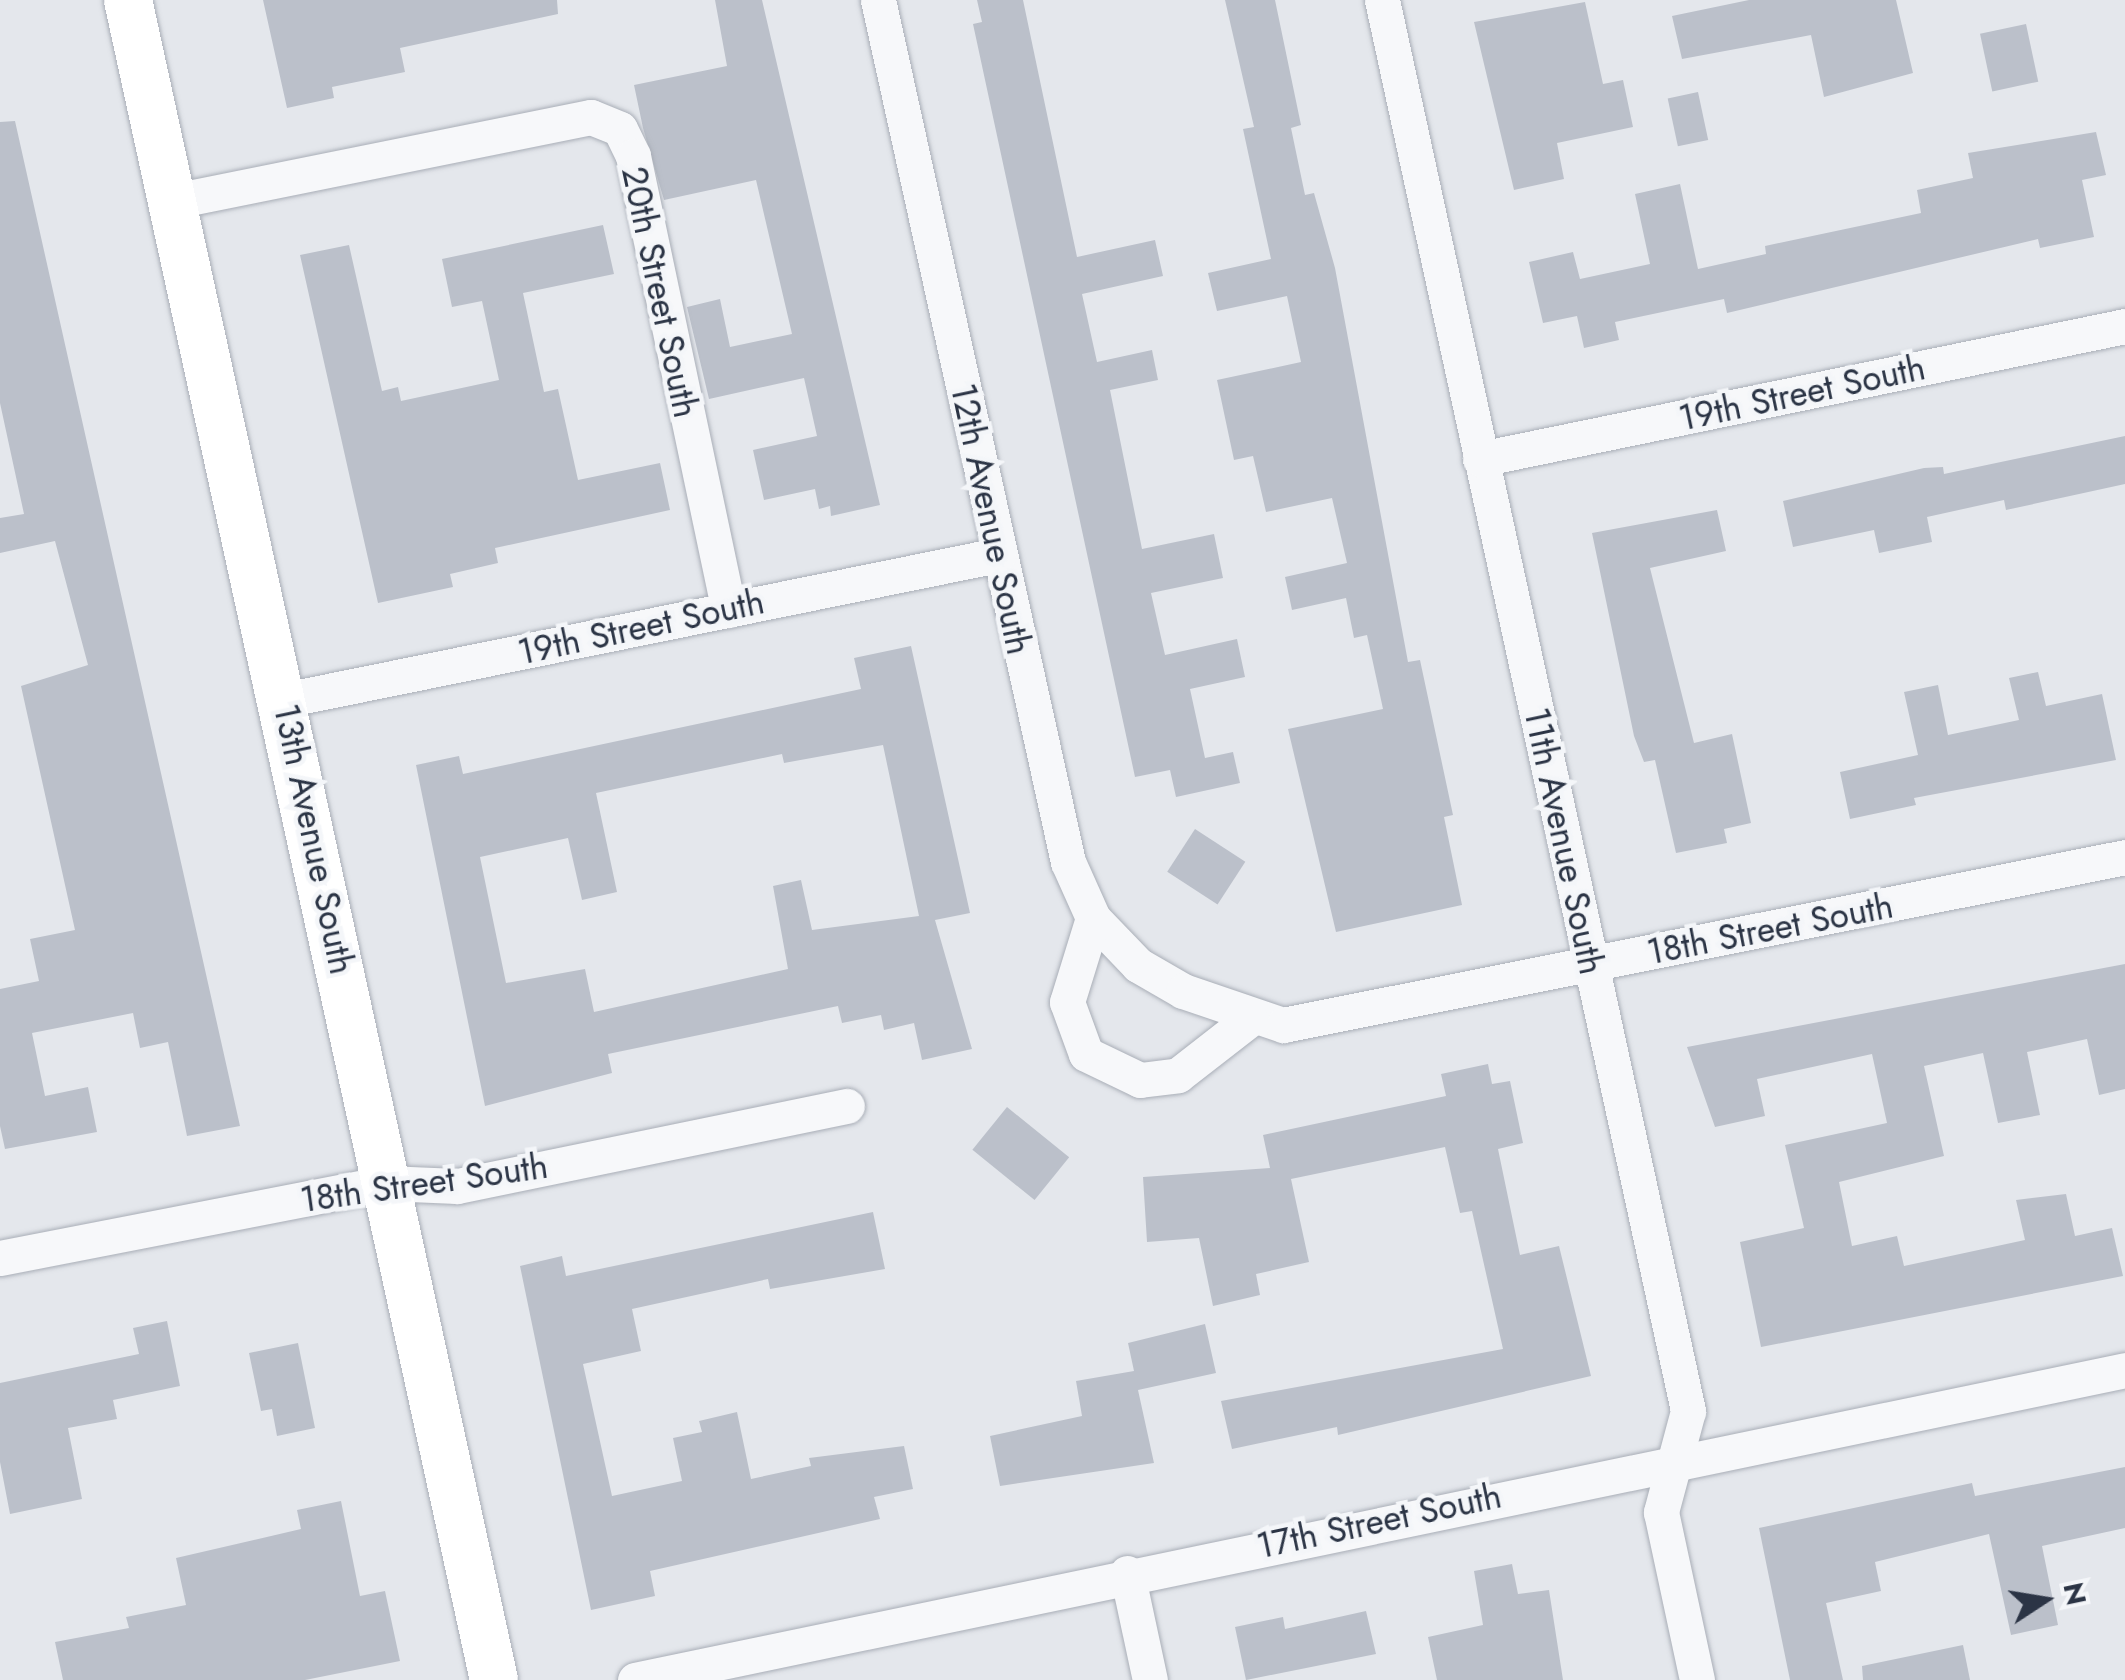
<!DOCTYPE html>
<style>
body{margin:0}
#map{position:relative;width:2125px;height:1680px;overflow:hidden;background:#e4e7ec;font-family:Jost,sans-serif}
div>[style]{position:absolute}
.building>*{inset:0;background:#bbc0ca;transform-origin:0 0}
.roads{filter:drop-shadow(0 0 2px #a9aeb7) drop-shadow(0 0 2px #a9aeb7)}
.street>*{height:35px;margin:-17.5px;padding:0 17.5px;transform-origin:17.5px;border-radius:17.5px;background:#f7f8fa}
.secondary>*{height:48px;margin:-24px;padding:0 24px;transform-origin:24px;border-radius:24px;background:#fff}
span{translate:-50% -50%;white-space:nowrap;text-align:center;line-height:1.15;-webkit-text-stroke:9px #f4f6f9;paint-order:stroke}
.street-label{font-size:35px;color:#2b3445}
.north{position:absolute;left:1995px;top:1550px;width:100px;height:100px;-webkit-text-stroke:8px #f4f6f9;paint-order:stroke;rotate:78deg;font-size:28px;font-weight:700;line-height:40px;text-align:center;color:#2b3445}
.north::after{content:'';display:block;margin:auto;width:35px;height:45px;background:#2b3445;clip-path:polygon(50% 0,100% 100%,50% 72%,0 100%)}
</style>
<div id="map">
<div class="building">
<i style="clip-path:polygon(263px 0,557px 0,558px 14px,400px 48px,405px 72px,332px 87px,334px 98px,287px 108px)"></i>
<i style="clip-path:polygon(715px 0,762px 0,880px 505px,831px 516px,830px 506px,819px 509px,815px 489px,764px 500px,753px 450px,817px 436px,804px 378px,709px 399px,687px 307px,720px 299px,730px 347px,792px 334px,756px 180px,664px 200px,643px 128px,634px 85px,727px 66px)"></i>
<i style="clip-path:polygon(977px 0,1023px 0,1077px 257px,1155px 240px,1163px 276px,1082px 294px,1097px 362px,1152px 350px,1158px 380px,1110px 390px,1142px 549px,1214px 534px,1223px 578px,1151px 593px,1165px 655px,1237px 639px,1245px 677px,1190px 689px,1205px 758px,1233px 752px,1240px 783px,1176px 797px,1170px 770px,1135px 777px,973px 24px,982px 22px)"></i>
<i style="clip-path:polygon(1225px 0,1275px 0,1301px 125px,1291px 128px,1305px 195px,1314px 193px,1335px 268px,1408px 662px,1420px 660px,1453px 815px,1444px 817px,1462px 905px,1336px 932px,1288px 729px,1383px 709px,1367px 635px,1354px 638px,1346px 598px,1292px 610px,1285px 577px,1347px 563px,1332px 498px,1266px 512px,1253px 456px,1234px 460px,1217px 380px,1301px 362px,1287px 296px,1217px 311px,1208px 273px,1271px 259px,1243px 129px,1254px 127px)"></i>
<i style="clip-path:polygon(1749px 0,1896px 0,1913px 73px,1824px 97px,1811px 35px,1682px 59px,1672px 16px)"></i>
<i style="clip-path:polygon(1585px 2px,1603px 84px,1623px 80px,1633px 127px,1557px 143px,1564px 179px,1514px 190px,1474px 22px)"></i>
<i style="left:2026px;top:24px;width:59px;height:47px;rotate:78deg"></i>
<i style="left:1698px;top:92px;width:49px;height:31px;rotate:78deg"></i>
<i style="clip-path:polygon(15px 121px,240px 1126px,187px 1136px,168px 1042px,140px 1048px,133px 1013px,32px 1033px,45px 1096px,88px 1087px,97px 1132px,5px 1149px,0 1126px,0 989px,39px 981px,30px 939px,75px 930px,21px 686px,88px 665px,55px 541px,0 553px,0 518px,24px 514px,0 403px,0 122px)"></i>
<i style="clip-path:polygon(2096px 132px,2106px 175px,2082px 180px,2094px 237px,2040px 248px,2038px 239px,1727px 313px,1724px 299px,1615px 322px,1619px 340px,1584px 348px,1577px 316px,1543px 323px,1529px 262px,1573px 252px,1580px 279px,1650px 264px,1635px 194px,1680px 184px,1698px 269px,1766px 254px,1765px 246px,1921px 213px,1917px 190px,1973px 178px,1968px 153px)"></i>
<i style="clip-path:polygon(603px 225px,614px 274px,523px 293px,544px 392px,558px 389px,578px 480px,660px 463px,670px 510px,495px 548px,498px 563px,450px 574px,453px 587px,378px 603px,300px 255px,349px 245px,382px 391px,398px 387px,401px 401px,499px 380px,482px 301px,452px 307px,442px 259px)"></i>
<i style="clip-path:polygon(2125px 436px,2125px 484px,2006px 510px,2004px 500px,1927px 517px,1932px 542px,1879px 553px,1874px 530px,1793px 547px,1783px 501px,1924px 468px,1943px 467px,1944px 474px)"></i>
<i style="clip-path:polygon(1717px 510px,1726px 551px,1650px 568px,1694px 743px,1732px 734px,1751px 823px,1724px 829px,1727px 843px,1676px 853px,1655px 760px,1644px 762px,1634px 736px,1592px 533px)"></i>
<i style="clip-path:polygon(evenodd,911px 646px,970px 913px,935px 920px,972px 1049px,922px 1060px,914px 1023px,884px 1030px,881px 1015px,842px 1023px,838px 1006px,608px 1054px,612px 1073px,485px 1106px,416px 765px,459px 756px,463px 774px,861px 689px,854px 658px,911px 646px,883px 745px,919px 916px,812px 930px,801px 880px,773px 886px,788px 969px,594px 1012px,585px 969px,506px 983px,480px 857px,568px 838px,582px 900px,617px 892px,596px 793px,782px 754px,784px 763px,883px 745px)"></i>
<i style="clip-path:polygon(2038px 672px,2046px 706px,2102px 694px,2116px 760px,1914px 798px,1916px 805px,1850px 819px,1840px 772px,1918px 755px,1904px 692px,1938px 685px,1948px 735px,2019px 720px,2009px 678px)"></i>
<i style="left:1195px;top:829px;width:60px;height:51px;rotate:33deg"></i>
<i style="clip-path:polygon(2125px 964px,2125px 1089px,2099px 1095px,2087px 1039px,2027px 1052px,2040px 1115px,1998px 1123px,1983px 1053px,1924px 1066px,1944px 1156px,1839px 1182px,1852px 1246px,1897px 1236px,1904px 1266px,2025px 1240px,2016px 1200px,2066px 1194px,2075px 1236px,2112px 1228px,2123px 1276px,1761px 1347px,1740px 1242px,1804px 1228px,1785px 1145px,1887px 1123px,1872px 1054px,1757px 1079px,1765px 1116px,1715px 1127px,1687px 1047px)"></i>
<i style="clip-path:polygon(1488px 1064px,1492px 1084px,1510px 1081px,1523px 1143px,1498px 1149px,1520px 1255px,1559px 1246px,1591px 1376px,1338px 1435px,1337px 1427px,1232px 1449px,1221px 1401px,1503px 1349px,1472px 1211px,1460px 1213px,1445px 1147px,1291px 1179px,1309px 1262px,1256px 1274px,1260px 1295px,1213px 1306px,1199px 1238px,1147px 1242px,1143px 1177px,1270px 1168px,1263px 1135px,1446px 1096px,1441px 1074px)"></i>
<i style="left:1007px;top:1107px;width:80px;height:55px;rotate:39deg"></i>
<i style="clip-path:polygon(873px 1212px,885px 1269px,770px 1289px,768px 1279px,632px 1309px,641px 1351px,583px 1364px,612px 1496px,682px 1481px,673px 1438px,702px 1432px,699px 1421px,737px 1412px,751px 1479px,811px 1466px,809px 1458px,904px 1446px,913px 1489px,874px 1497px,880px 1519px,650px 1571px,655px 1596px,591px 1610px,520px 1266px,562px 1256px,566px 1276px)"></i>
<i style="clip-path:polygon(167px 1321px,180px 1386px,113px 1400px,117px 1419px,68px 1428px,82px 1499px,10px 1514px,0 1462px,0 1383px,139px 1354px,133px 1328px)"></i>
<i style="clip-path:polygon(1205px 1324px,1216px 1373px,1138px 1390px,1154px 1463px,1000px 1486px,990px 1436px,1082px 1416px,1076px 1381px,1134px 1371px,1128px 1343px)"></i>
<i style="clip-path:polygon(298px 1343px,315px 1428px,277px 1436px,272px 1409px,261px 1411px,249px 1353px)"></i>
<i style="clip-path:polygon(2125px 1467px,2125px 1528px,2042px 1546px,2058px 1625px,2011px 1635px,1989px 1534px,1875px 1562px,1881px 1591px,1826px 1603px,1843px 1680px,1790px 1680px,1759px 1528px,1972px 1483px,1975px 1496px)"></i>
<i style="clip-path:polygon(341px 1501px,360px 1596px,385px 1591px,400px 1661px,305px 1680px,63px 1680px,55px 1642px,129px 1628px,126px 1617px,186px 1605px,176px 1558px,301px 1529px,297px 1510px)"></i>
<i style="clip-path:polygon(1512px 1564px,1518px 1594px,1549px 1590px,1563px 1680px,1437px 1680px,1428px 1637px,1483px 1625px,1474px 1571px)"></i>
<i style="clip-path:polygon(1366px 1611px,1376px 1654px,1246px 1680px,1235px 1627px,1283px 1617px,1285px 1629px)"></i>
<i style="clip-path:polygon(1963px 1645px,1970px 1680px,1863px 1680px,1862px 1666px)"></i>
</div>
<div class="roads">
<div class="street">
<i style="left:878px;top:0;width:883px;rotate:77.57deg"></i>
<i style="left:1068px;top:862px;width:61px;rotate:65.9deg"></i>
<i style="left:1093px;top:918px;width:65px;rotate:46.2deg"></i>
<i style="left:1138px;top:965px;width:52px;rotate:30deg"></i>
<i style="left:1183px;top:991px;width:106px;rotate:18.8deg"></i>
<i style="left:1283px;top:1025px;width:859px;rotate:-11.28deg"></i>
<i style="left:1382px;top:0;width:1444px;rotate:77.76deg"></i>
<i style="left:1688px;top:1411px;width:105px;rotate:105deg"></i>
<i style="left:1661px;top:1512px;width:172px;rotate:77.9deg"></i>
<i style="left:174px;top:201px;width:425px;rotate:-11.4deg"></i>
<i style="left:591px;top:117px;width:31px;rotate:22deg"></i>
<i style="left:620px;top:129px;width:30px;rotate:64deg"></i>
<i style="left:633px;top:156px;width:464px;rotate:78.1deg"></i>
<i style="left:1480px;top:459px;width:659px;rotate:-11.65deg"></i>
<i style="left:284px;top:700px;width:729px;rotate:-11.48deg"></i>
<i style="left:1093px;top:918px;width:88px;rotate:107.2deg"></i>
<i style="left:1067px;top:1002px;width:55px;rotate:69.9deg"></i>
<i style="left:1086px;top:1054px;width:60px;rotate:25.7deg"></i>
<i style="left:1140px;top:1080px;width:38px;rotate:-7deg"></i>
<i style="left:1178px;top:1075px;width:91px;rotate:-37.9deg"></i>
<i style="left:0;top:1258px;width:393px;rotate:-11deg"></i>
<i style="left:386px;top:1183px;width:71px;rotate:2.4deg"></i>
<i style="left:457px;top:1186px;width:398px;rotate:-11.6deg"></i>
<i style="left:1127px;top:1573px;width:109px;rotate:77.9deg"></i>
<i style="left:635px;top:1680px;width:1522px;rotate:-11.75deg"></i>
</div>
<div class="secondary">
<i style="left:128px;top:0;width:1719px;rotate:77.71deg"></i>
</div>
</div>
<div class="street-label">
<span style="left:660px;top:292px;rotate:78deg">20th Street South</span>
<span style="left:1802px;top:393px;rotate:-12deg">19th Street South</span>
<span style="left:991px;top:519px;rotate:78deg">12th Avenue South</span>
<span style="left:641px;top:627px;rotate:-12deg">19th Street South</span>
<span style="left:314px;top:839px;rotate:78deg">13th Avenue South</span>
<span style="left:1564px;top:841px;rotate:78deg">11th Avenue South</span>
<span style="left:1770px;top:929px;rotate:-11deg">18th Street South</span>
<span style="left:424px;top:1183px;rotate:-8deg">18th Street South</span>
<span style="left:1379px;top:1521px;rotate:-12deg">17th Street South</span>
</div>
<div class="north">N</div>
</div>
